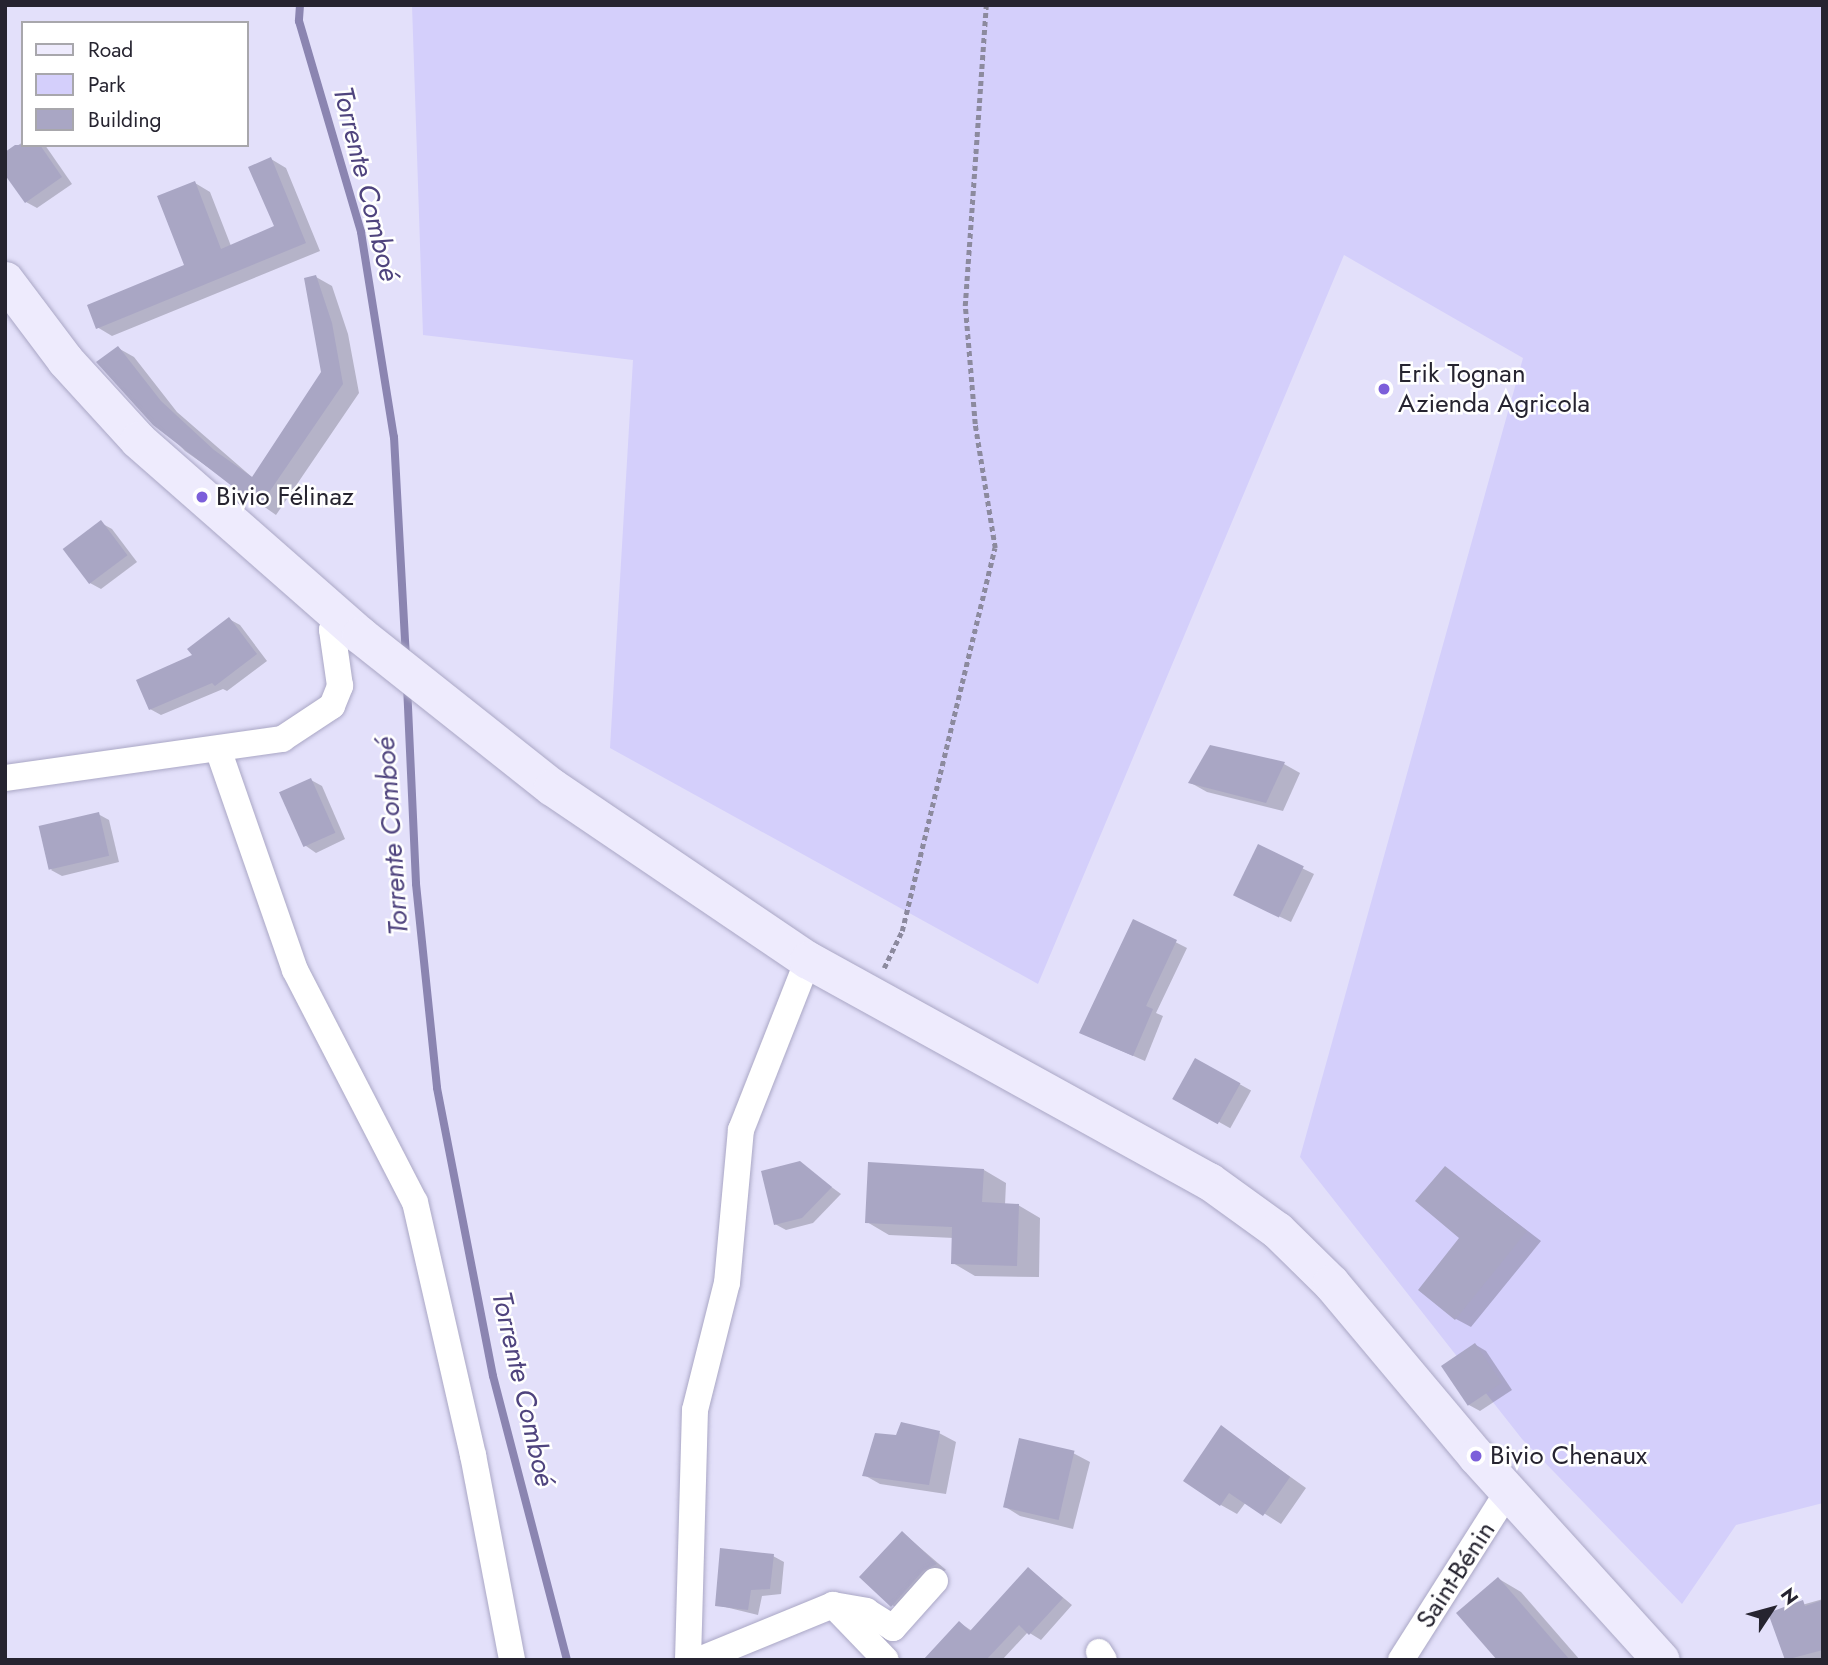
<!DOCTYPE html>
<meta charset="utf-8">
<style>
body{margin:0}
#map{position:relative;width:1828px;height:1665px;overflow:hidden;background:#e3e0fa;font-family:Jost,sans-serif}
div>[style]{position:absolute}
.green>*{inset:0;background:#d4cffb}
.shadow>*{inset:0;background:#0003;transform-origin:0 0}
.stream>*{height:8px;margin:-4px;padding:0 4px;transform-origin:4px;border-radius:4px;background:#8b85b1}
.building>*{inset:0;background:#a9a6c4;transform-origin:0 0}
.path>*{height:4.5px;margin-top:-2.25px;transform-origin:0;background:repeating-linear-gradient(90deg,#8c8a9e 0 5px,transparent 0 8.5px)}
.roads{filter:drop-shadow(0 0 2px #aaa7c5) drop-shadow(0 0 2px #aaa7c5)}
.street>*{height:26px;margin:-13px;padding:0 13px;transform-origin:13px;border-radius:13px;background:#fff}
.secondary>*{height:37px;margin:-18.5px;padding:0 18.5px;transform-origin:18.5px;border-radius:18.5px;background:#eeebfd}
.dots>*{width:19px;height:19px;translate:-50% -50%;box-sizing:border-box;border:4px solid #fff;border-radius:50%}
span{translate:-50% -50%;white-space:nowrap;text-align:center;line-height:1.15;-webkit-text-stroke:5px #fff;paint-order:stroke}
.poi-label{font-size:26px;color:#262430}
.left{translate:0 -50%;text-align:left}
.street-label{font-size:26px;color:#262430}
.water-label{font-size:28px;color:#4f447e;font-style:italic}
.frame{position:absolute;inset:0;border:7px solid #262430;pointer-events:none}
.legend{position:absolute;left:21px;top:21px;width:228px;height:126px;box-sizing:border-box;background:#fff;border:2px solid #a8a7ac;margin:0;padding:9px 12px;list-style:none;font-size:21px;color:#262430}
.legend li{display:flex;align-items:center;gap:14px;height:35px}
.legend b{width:35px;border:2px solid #a8a7ac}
.north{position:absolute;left:1737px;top:1574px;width:70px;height:70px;-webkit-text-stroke:5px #fff;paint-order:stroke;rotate:54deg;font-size:19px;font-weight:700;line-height:28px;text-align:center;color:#262430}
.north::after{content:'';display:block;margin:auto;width:24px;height:32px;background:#262430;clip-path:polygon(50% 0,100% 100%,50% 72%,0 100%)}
</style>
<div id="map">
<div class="green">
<i style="clip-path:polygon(412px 5px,1823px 5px,1823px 1503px,1736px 1525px,1682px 1604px,1522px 1439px,1300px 1157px,1523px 358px,1344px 255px,1038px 984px,610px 748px,633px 360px,423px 335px)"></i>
</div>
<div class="shadow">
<i style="clip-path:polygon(23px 142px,45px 145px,72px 184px,37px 208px,26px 202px,5px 154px)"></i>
<i style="clip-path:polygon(271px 159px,286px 168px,320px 251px,112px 336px,97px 327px,186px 266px,195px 183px,210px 192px,231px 246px,276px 227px)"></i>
<i style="clip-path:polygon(316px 277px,332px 286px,348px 334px,359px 393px,276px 515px,185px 451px,99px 363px,118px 348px,134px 357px,177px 412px,253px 478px,323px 372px)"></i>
<i style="clip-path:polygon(101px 523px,112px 529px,137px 562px,101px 589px,90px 583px)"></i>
<i style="clip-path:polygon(229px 619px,240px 625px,267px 661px,227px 691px,223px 689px,161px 715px,150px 709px)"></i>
<i style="clip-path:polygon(1211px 747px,1284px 764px,1300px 773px,1283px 811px,1207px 792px,1191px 783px)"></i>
<i style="clip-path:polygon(311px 780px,322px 786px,345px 839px,316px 853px,306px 846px)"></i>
<i style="clip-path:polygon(98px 814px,109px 820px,119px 862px,62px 876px,51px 870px)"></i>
<i style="clip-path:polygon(1259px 847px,1314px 874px,1291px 922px,1247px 901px)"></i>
<i style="clip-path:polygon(1134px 921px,1187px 948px,1156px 1013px,1163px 1016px,1145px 1061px,1081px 1033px)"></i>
<i style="left:1196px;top:1060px;width:63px;height:43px;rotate:29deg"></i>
<i style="clip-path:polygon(799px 1163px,841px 1194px,813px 1223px,786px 1230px,775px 1224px)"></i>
<i style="clip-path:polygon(1445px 1168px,1541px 1241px,1471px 1327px,1456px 1319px,1462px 1238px)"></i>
<i style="clip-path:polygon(984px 1170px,1006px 1183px,1005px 1205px,1018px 1205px,1040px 1218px,1039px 1277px,975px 1276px,953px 1263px,954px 1238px,889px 1235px,867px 1222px)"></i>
<i style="clip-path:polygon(1476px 1345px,1486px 1351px,1512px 1390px,1480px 1411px,1469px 1405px)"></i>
<i style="clip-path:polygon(1221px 1427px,1306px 1488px,1281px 1524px,1246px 1502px,1237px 1514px,1221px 1505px)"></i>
<i style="clip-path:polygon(939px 1433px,956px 1442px,946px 1494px,880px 1484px,864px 1475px,897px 1437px)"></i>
<i style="clip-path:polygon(1073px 1453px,1090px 1462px,1073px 1529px,1020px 1516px,1004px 1506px)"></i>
<i style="clip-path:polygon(903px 1533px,946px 1570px,934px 1576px,903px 1611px,892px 1605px)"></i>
<i style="clip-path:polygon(773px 1556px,784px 1562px,781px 1594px,762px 1596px,758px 1615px,717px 1605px)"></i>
<i style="clip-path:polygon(1029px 1569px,1072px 1605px,1041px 1640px,1028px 1632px,1002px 1660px,925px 1660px,960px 1623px,972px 1631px)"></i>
<i style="clip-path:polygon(1499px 1579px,1521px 1592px,1580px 1660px,1499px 1660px)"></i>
<i style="clip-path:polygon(1823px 1599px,1823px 1660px,1786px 1660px,1770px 1614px)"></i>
</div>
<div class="stream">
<i style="left:300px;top:5px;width:16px;rotate:94deg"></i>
<i style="left:299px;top:21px;width:220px;rotate:73.6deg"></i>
<i style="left:361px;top:232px;width:208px;rotate:80.9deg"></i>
<i style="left:394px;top:437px;width:221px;rotate:86.9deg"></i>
<i style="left:407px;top:685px;width:199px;rotate:87.4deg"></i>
<i style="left:416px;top:884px;width:205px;rotate:84.1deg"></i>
<i style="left:437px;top:1088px;width:293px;rotate:79deg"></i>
<i style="left:493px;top:1376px;width:293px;rotate:75.4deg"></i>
</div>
<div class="building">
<i style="clip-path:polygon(15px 145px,40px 145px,62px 177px,25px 203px,5px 175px,5px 152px)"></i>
<i style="clip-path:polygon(271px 157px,306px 243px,96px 329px,87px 305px,184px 265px,157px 196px,195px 181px,221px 249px,274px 226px,248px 167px)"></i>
<i style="clip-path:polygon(316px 275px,332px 323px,343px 384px,259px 507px,153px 425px,96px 362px,118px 346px,161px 401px,214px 450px,252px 477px,321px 372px,304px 278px)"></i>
<i style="left:101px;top:520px;width:44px;height:48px;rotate:53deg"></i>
<i style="clip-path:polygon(229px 617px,257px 654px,215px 686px,212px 683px,149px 710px,136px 680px,192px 655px,187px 649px)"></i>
<i style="clip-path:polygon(1210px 745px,1285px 762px,1266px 803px,1188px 783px)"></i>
<i style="left:311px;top:778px;width:60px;height:35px;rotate:66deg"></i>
<i style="left:99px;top:812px;width:45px;height:62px;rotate:77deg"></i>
<i style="left:1258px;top:844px;width:51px;height:57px;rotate:26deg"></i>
<i style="clip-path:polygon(1133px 919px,1177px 940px,1146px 1006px,1153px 1009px,1133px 1056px,1079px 1033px)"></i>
<i style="left:1195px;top:1058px;width:52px;height:47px;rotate:29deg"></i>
<i style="clip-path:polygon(800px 1161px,832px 1187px,802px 1218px,774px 1225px,761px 1171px)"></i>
<i style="clip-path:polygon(868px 1162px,984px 1169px,982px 1202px,1019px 1204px,1017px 1266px,951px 1264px,952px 1227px,865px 1223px)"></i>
<i style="clip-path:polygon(1445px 1166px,1527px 1231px,1455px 1320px,1418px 1290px,1459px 1238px,1415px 1201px)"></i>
<i style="left:1475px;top:1343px;width:48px;height:41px;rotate:56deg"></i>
<i style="clip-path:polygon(901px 1422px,940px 1431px,929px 1485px,862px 1476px,875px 1433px,896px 1435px)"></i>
<i style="clip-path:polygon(1221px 1425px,1290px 1477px,1263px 1516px,1229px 1493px,1220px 1506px,1183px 1481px)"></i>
<i style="left:1019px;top:1438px;width:57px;height:71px;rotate:13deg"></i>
<i style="clip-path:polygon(902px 1531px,937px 1564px,923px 1571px,891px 1607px,859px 1577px)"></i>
<i style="clip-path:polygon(720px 1548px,774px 1554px,770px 1589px,751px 1590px,748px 1610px,715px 1606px)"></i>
<i style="clip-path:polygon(1028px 1567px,1063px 1598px,1029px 1635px,1019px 1625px,986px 1660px,923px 1660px,959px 1621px,970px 1631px)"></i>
<i style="clip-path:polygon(1498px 1577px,1570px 1660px,1497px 1660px,1456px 1613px)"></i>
<i style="clip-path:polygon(1803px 1600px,1805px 1606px,1823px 1600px,1823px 1650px,1785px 1660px,1768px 1613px)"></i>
</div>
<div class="path">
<i style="left:884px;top:968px;width:41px;rotate:-64.1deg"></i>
<i style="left:902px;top:931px;width:394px;rotate:-76.4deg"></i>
<i style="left:995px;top:548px;width:126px;rotate:-99.2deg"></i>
<i style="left:975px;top:424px;width:118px;rotate:-94.8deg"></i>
<i style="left:965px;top:306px;width:302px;rotate:-86deg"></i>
</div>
<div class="roads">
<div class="street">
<i style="left:218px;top:749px;width:234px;rotate:70.8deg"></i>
<i style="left:295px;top:970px;width:261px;rotate:62.7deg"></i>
<i style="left:415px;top:1202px;width:260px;rotate:77.1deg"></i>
<i style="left:473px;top:1455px;width:209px;rotate:79.2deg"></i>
<i style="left:5px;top:778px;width:280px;rotate:-8deg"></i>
<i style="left:282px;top:739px;width:60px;rotate:-33.4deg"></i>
<i style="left:332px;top:706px;width:22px;rotate:-68deg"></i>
<i style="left:340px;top:686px;width:57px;rotate:-98.1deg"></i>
<i style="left:332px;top:630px;width:15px;rotate:-62deg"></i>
<i style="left:833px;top:1605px;width:76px;rotate:46.1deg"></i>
<i style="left:1099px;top:1652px;width:9px;rotate:58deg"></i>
<i style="left:688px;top:1660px;width:250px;rotate:-88.4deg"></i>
<i style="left:695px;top:1410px;width:131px;rotate:-75.9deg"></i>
<i style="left:727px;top:1283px;width:154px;rotate:-84.8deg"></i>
<i style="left:741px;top:1130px;width:183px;rotate:-68.5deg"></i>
<i style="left:699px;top:1660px;width:145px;rotate:-22.3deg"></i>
<i style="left:833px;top:1605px;width:34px;rotate:10deg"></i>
<i style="left:866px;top:1611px;width:32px;rotate:32deg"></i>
<i style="left:893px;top:1628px;width:63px;rotate:-48.2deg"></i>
<i style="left:1401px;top:1660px;width:201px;rotate:-57.6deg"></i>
</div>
<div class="secondary">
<i style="left:5px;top:280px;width:100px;rotate:53.1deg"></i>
<i style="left:65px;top:360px;width:108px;rotate:47.6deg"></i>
<i style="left:138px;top:440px;width:295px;rotate:41.3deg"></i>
<i style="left:360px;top:635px;width:245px;rotate:38.4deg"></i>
<i style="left:552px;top:787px;width:309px;rotate:34.1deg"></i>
<i style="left:808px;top:960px;width:458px;rotate:28.9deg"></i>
<i style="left:1209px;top:1181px;width:84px;rotate:35.8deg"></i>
<i style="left:1277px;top:1230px;width:76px;rotate:44.5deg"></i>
<i style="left:1331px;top:1283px;width:226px;rotate:50deg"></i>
<i style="left:1476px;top:1456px;width:275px;rotate:47.8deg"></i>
</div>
</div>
<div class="dots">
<i style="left:1384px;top:389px;background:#7c5fda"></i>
<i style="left:202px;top:497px;background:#7c5fda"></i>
<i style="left:1476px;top:1456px;background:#7c5fda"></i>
</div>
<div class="poi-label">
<span class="left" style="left:1398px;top:389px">Erik Tognan<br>Azienda Agricola</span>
<span class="left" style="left:216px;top:497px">Bivio Félinaz</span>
<span class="left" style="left:1490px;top:1456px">Bivio Chenaux</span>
</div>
<div class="street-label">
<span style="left:1456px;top:1575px;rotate:-57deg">Saint-Bénin</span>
</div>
<div class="water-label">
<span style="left:366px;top:184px;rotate:76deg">Torrente Comboé</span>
<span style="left:392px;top:836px;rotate:-94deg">Torrente Comboé</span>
<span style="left:523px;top:1389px;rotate:77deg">Torrente Comboé</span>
</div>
<div class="frame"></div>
<ul class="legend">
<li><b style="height:9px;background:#eeebfd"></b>Road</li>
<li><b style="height:19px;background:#d4cffb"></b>Park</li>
<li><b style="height:19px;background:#a9a6c4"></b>Building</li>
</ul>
<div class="north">N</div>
</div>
